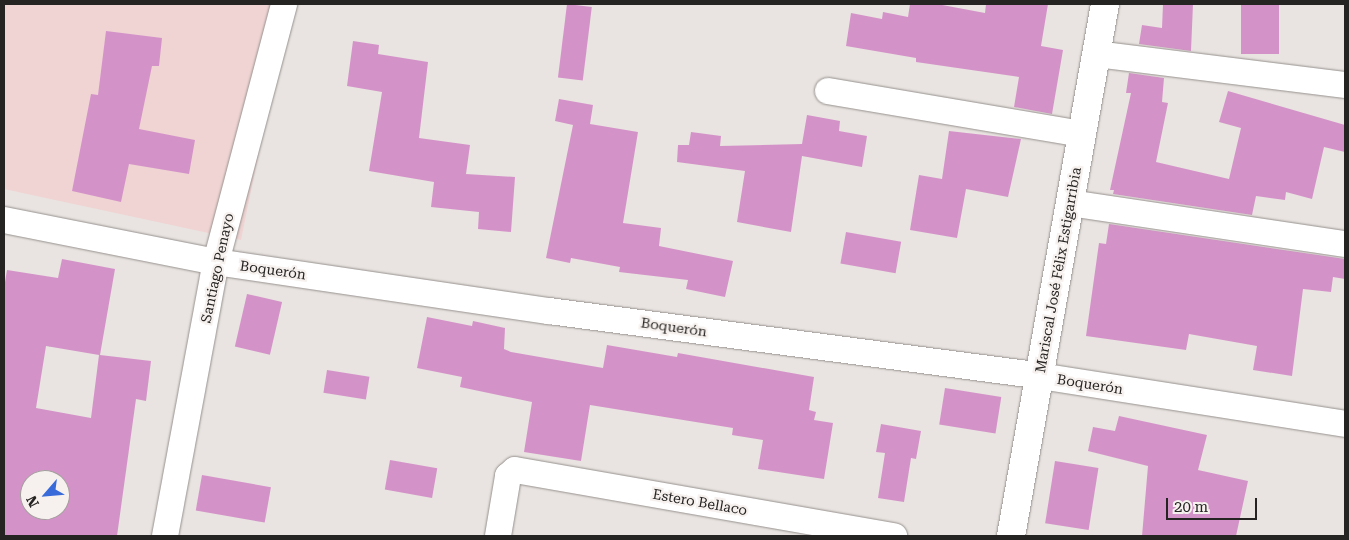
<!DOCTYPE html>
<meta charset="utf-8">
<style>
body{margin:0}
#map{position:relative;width:1349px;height:540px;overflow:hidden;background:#e9e4e1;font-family:"Roboto Serif",serif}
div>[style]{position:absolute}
.commercial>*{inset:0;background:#efd4d3}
.building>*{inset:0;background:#d493c8;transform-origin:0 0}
.roads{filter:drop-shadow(0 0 1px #96918e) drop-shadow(0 0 1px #96918e)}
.minor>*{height:26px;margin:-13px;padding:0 13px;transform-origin:13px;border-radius:13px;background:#fff}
.tertiary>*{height:28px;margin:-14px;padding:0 14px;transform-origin:14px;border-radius:14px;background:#fff}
span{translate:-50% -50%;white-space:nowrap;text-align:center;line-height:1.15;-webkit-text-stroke:4.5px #f6f1ee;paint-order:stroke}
.street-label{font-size:14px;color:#262423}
.frame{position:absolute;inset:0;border:5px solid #262423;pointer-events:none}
.north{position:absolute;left:20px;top:470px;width:50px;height:50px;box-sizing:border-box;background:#f6f1ee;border:1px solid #a39f9d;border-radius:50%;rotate:243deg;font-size:14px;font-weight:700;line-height:20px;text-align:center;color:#262423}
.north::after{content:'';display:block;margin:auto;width:18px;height:22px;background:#386ada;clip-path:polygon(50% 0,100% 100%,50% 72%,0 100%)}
.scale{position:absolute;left:1166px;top:498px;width:91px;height:22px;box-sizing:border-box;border:2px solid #262423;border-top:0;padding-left:6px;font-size:15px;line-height:18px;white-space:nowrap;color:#262423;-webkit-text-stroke:4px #f6f1ee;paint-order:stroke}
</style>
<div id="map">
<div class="commercial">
<i style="clip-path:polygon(4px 4px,289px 4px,241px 240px,4px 189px)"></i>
</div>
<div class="building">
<i style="left:567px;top:4px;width:25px;height:74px;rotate:7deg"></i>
<i style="clip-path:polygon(910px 4px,937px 4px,985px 13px,986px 4px,1048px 4px,1041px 46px,1063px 50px,1052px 114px,1014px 107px,1019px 77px,916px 62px,916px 58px,846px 46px,851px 13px,882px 19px,883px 12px,908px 17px)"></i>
<i style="clip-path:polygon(1163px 4px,1193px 4px,1191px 51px,1139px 44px,1142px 25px,1162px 28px)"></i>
<i style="left:1241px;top:4px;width:38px;height:50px"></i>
<i style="clip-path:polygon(106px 31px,162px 38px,159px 66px,152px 66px,139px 129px,195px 140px,189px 174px,129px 164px,121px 202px,72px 191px,91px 94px,98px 95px)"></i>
<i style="clip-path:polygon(353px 41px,379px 45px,378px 54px,428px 62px,419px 138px,470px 145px,466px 174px,515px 177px,511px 232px,478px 229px,479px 212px,431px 207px,434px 182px,369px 171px,382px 92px,347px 86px)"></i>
<i style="clip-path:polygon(1129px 73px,1164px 78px,1162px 102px,1168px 103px,1156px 162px,1229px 179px,1241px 128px,1219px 122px,1228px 91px,1345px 125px,1345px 152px,1324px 147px,1312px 199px,1286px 192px,1285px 200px,1256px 196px,1252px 215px,1113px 194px,1114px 190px,1110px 190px,1131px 93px,1126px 93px)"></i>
<i style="clip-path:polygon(559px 99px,593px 105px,590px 124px,638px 132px,623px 223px,661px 228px,659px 246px,733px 261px,725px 297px,686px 289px,688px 280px,619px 272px,620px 267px,571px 258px,570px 263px,546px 258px,573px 125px,555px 121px)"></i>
<i style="clip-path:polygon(807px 115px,840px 121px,839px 131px,867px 136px,862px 167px,802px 156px,791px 232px,737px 222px,745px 171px,677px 162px,678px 145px,689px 145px,691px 132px,721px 136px,720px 146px,802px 144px)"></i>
<i style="clip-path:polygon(949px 131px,1021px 139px,1008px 197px,966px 189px,957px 238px,910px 230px,919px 175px,942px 179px)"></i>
<i style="clip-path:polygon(1109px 224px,1345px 259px,1345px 279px,1333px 277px,1331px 292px,1303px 289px,1292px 376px,1253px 370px,1257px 346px,1189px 334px,1186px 350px,1086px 336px,1099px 243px,1106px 244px)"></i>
<i style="left:846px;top:232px;width:56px;height:32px;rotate:10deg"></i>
<i style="clip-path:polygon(evenodd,62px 259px,115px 269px,100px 355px,151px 361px,146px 401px,136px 399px,117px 536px,4px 536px,4px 288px,7px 270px,58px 278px,62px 259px,46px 346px,99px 355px,91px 418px,36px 408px,46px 346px,62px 259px,30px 480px,60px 480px,60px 510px,30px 510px,30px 480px)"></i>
<i style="left:247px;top:294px;width:36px;height:54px;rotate:13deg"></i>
<i style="clip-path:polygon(427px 317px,472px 326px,473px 321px,505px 328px,504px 349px,511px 352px,603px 368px,607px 345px,677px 357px,678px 353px,814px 377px,809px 410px,816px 412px,814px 420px,833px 423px,824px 479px,758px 469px,763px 440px,732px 435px,733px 428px,590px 405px,581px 461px,524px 452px,532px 402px,460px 387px,462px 377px,417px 368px)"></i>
<i style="left:327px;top:370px;width:43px;height:23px;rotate:9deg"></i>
<i style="left:945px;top:388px;width:57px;height:37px;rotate:9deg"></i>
<i style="clip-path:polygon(1119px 416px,1207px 435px,1198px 470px,1248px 481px,1236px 536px,1142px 536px,1148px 466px,1088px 451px,1093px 427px,1115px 431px)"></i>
<i style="clip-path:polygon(881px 424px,921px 431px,916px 459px,911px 458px,904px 502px,878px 498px,885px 453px,876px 452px)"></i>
<i style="left:390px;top:460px;width:48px;height:30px;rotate:10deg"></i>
<i style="left:1055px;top:461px;width:44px;height:63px;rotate:9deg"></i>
<i style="left:202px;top:475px;width:70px;height:36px;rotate:10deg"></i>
</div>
<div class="roads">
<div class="minor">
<i style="left:1096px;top:54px;width:251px;rotate:7.1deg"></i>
<i style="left:828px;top:91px;width:258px;rotate:9.6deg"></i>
<i style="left:1070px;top:203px;width:278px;rotate:8.5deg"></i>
<i style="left:4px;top:220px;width:216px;rotate:11.2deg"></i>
<i style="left:216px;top:262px;width:337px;rotate:8.4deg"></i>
<i style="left:549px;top:311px;width:495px;rotate:7.5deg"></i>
<i style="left:1040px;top:376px;width:309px;rotate:8.9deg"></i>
<i style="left:165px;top:536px;width:279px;rotate:-79.5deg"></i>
<i style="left:216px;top:262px;width:267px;rotate:-75.2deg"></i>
<i style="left:498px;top:536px;width:61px;rotate:-80.5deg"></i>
<i style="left:508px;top:476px;width:9px;rotate:-41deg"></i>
<i style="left:515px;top:470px;width:385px;rotate:9.9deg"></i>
</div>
<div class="tertiary">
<i style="left:1011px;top:536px;width:540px;rotate:-79.98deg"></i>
</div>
</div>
<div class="street-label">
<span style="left:217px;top:268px;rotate:-78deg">Santiago Penayo</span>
<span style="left:273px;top:270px;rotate:8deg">Boquerón</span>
<span style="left:1058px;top:270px;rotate:-80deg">Mariscal José Félix Estigarribia</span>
<span style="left:674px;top:327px;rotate:8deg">Boquerón</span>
<span style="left:1090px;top:384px;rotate:9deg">Boquerón</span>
<span style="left:700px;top:502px;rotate:10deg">Estero Bellaco</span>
</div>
<div class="frame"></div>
<div class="north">N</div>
<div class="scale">20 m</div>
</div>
